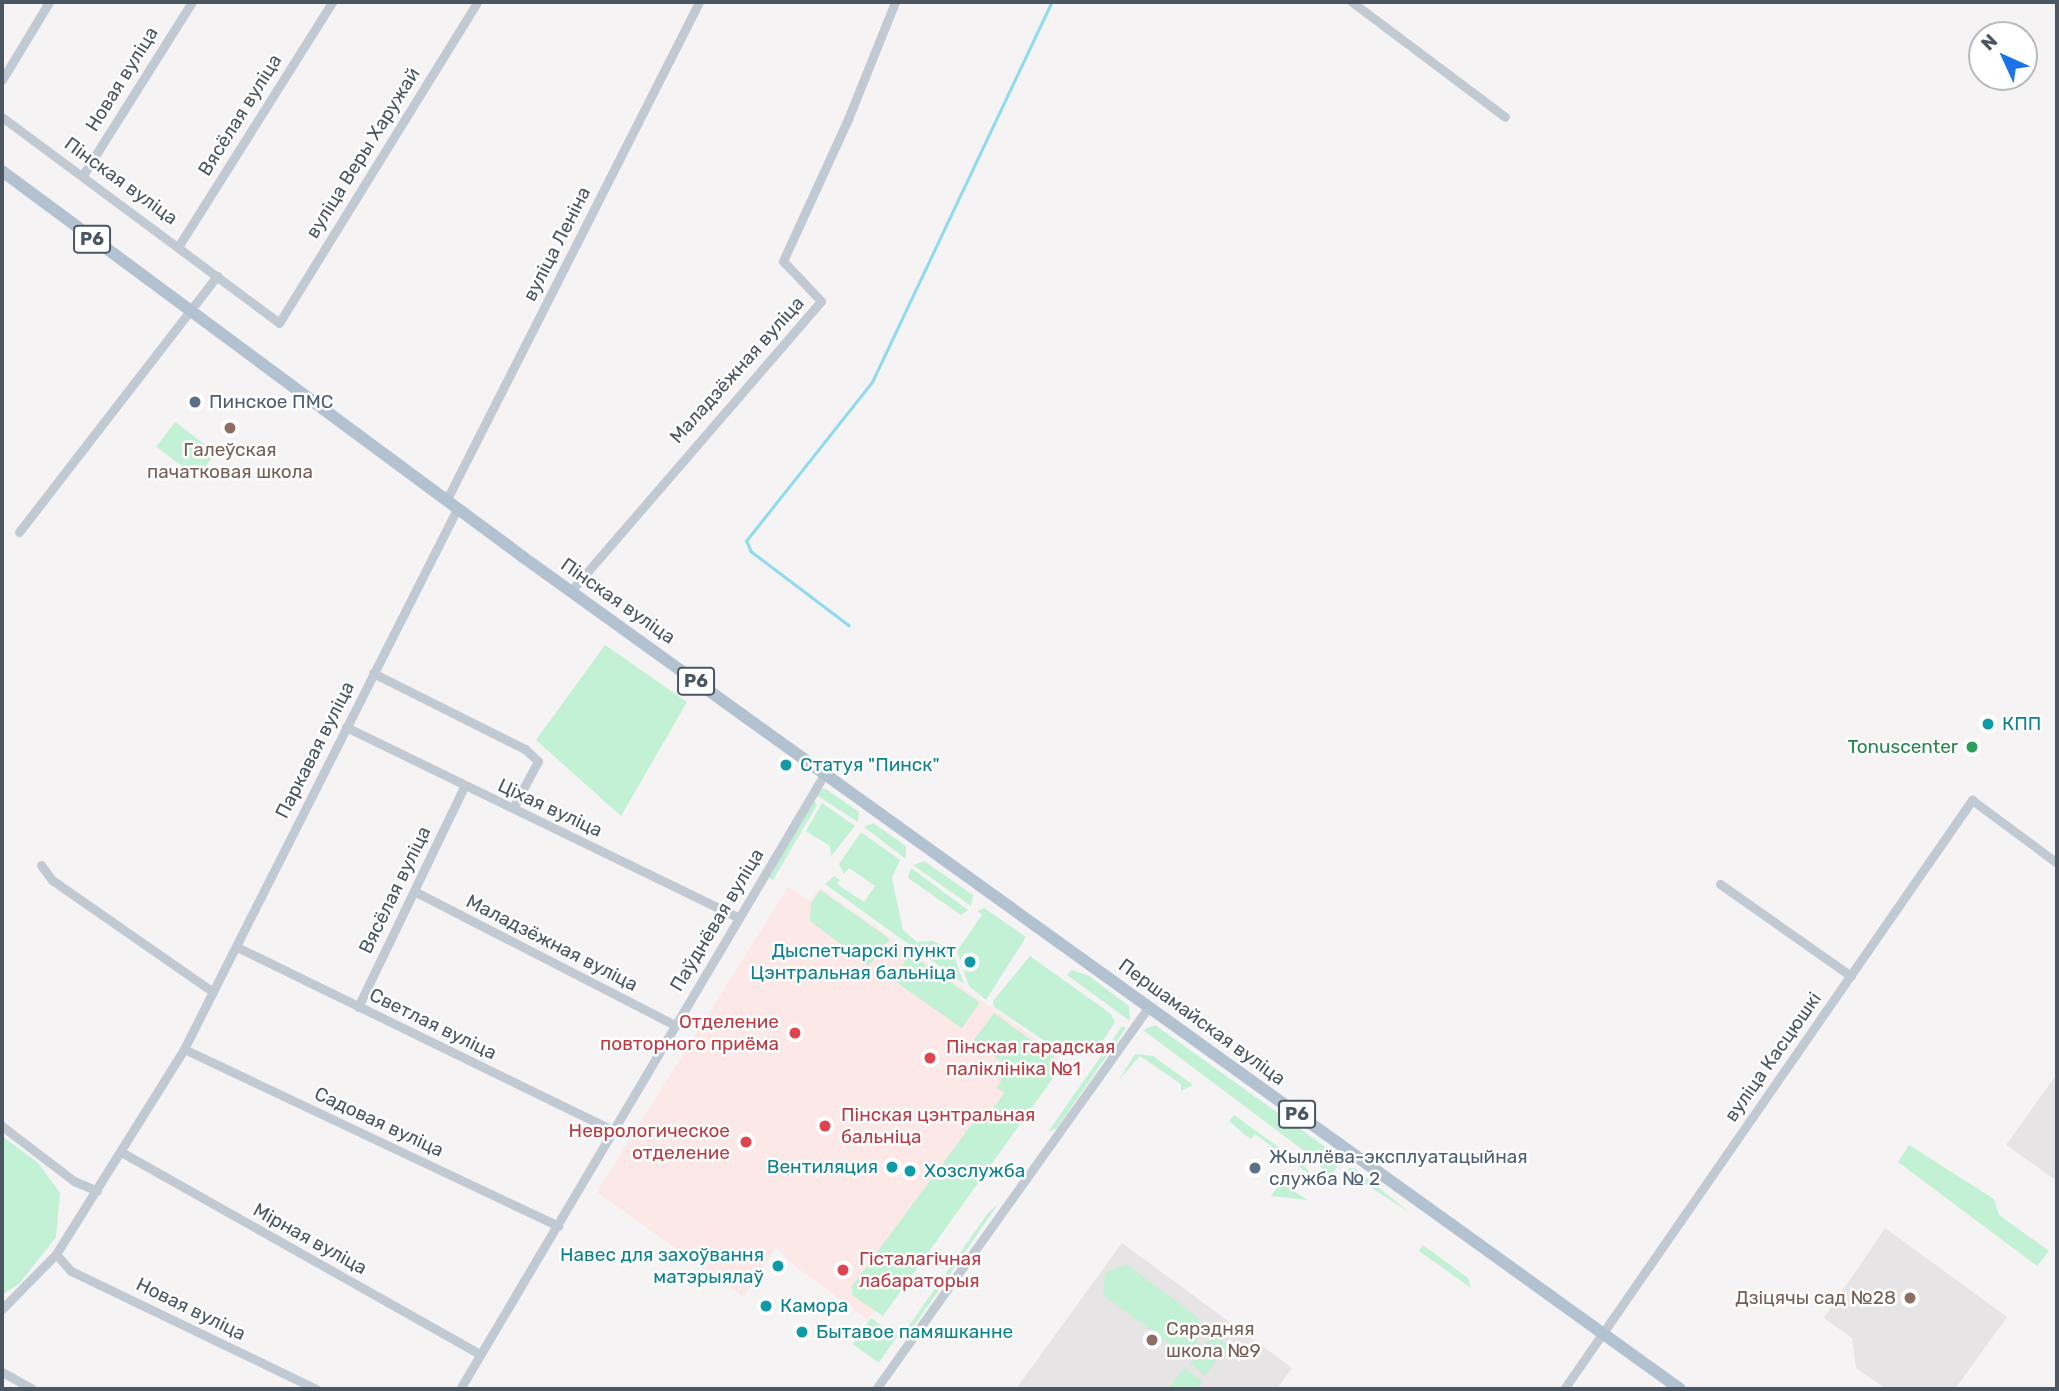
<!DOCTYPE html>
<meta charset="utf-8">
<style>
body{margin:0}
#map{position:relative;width:2059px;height:1391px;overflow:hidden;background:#f5f3f3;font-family:Rubik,sans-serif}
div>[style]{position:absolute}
.education>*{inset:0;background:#e6e4e5}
.medical>*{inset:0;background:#fce8e6}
.green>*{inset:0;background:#c3f1d5;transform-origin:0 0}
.stream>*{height:2.5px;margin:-1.25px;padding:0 1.25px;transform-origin:1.25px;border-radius:1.25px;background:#90daee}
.minor>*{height:9px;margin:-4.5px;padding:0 4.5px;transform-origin:4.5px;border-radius:4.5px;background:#c1cad2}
.major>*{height:12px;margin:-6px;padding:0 6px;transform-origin:6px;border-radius:6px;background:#b3c2d1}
.dots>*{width:19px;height:19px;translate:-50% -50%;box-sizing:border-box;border:4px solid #fff;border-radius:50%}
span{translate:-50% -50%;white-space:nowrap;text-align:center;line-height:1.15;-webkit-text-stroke:5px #fff;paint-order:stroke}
.shield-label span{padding:2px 5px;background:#fff;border:2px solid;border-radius:5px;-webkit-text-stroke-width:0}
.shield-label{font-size:18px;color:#4a5661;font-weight:700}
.street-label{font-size:19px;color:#4a5661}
.service-label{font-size:19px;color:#4e5e75}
.left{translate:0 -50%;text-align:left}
.education-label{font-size:19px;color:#785e54}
.right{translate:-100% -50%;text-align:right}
.culture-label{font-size:19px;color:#0d838f}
.leisure-label{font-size:19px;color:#27864d}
.health-label{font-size:19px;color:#be3a42}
.frame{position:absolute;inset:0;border:4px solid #4a5661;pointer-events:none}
.north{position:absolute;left:1968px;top:21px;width:70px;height:70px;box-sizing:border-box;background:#fff;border:2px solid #b7bbc0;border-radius:50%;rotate:315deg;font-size:19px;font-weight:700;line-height:28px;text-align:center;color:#4a5661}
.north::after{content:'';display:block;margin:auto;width:24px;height:32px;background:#1a73e8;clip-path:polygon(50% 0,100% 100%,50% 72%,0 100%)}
</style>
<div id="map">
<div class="education">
<i style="clip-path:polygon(2057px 1074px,2057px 1181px,2006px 1145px)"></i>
<i style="clip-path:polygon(1885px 1228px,2007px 1317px,1955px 1389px,1886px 1389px,1856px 1368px,1852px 1338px,1824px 1318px)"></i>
<i style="clip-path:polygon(1122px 1243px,1292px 1368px,1277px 1389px,1016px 1389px)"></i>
</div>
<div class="medical">
<i style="clip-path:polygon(788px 887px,810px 901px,820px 888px,1056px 1053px,1058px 1060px,868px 1320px,795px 1266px,776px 1247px,744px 1297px,597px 1192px)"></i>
</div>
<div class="green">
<i style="left:175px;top:422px;width:51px;height:31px;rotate:37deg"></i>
<i style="clip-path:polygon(605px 645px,687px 702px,621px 816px,536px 740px)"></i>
<i style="clip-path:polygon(824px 788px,859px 812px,858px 822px,815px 794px)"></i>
<i style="clip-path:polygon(813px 798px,817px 805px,773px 880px,769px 878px)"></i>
<i style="clip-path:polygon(822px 803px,855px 826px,831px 856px,830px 846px,806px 831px)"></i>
<i style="clip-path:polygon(873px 823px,906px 846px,906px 859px,864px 827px)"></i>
<i style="clip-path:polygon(861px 832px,900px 860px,892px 878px,903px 930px,917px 942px,933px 941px,952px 950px,964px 984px,825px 884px,834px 876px,840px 880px,837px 884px,864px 902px,875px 886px,849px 868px,844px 874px,839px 864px)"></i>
<i style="clip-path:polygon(924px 861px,973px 895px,971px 906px,913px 865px)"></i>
<i style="clip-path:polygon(911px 868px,968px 910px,961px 915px,908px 878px)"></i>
<i style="clip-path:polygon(820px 890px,890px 939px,869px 966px,810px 921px,811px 903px)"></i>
<i style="clip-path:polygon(984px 908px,1026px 937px,986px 1000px,969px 986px,957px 951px,982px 915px,977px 911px)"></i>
<i style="left:910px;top:954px;width:85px;height:31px;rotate:35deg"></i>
<i style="clip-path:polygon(1030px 956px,1111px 1014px,1115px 1022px,1102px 1042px,1060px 1051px,994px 1007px,993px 1001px)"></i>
<i style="clip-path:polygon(1072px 970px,1089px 976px,1129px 1006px,1130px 1021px,1067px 975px)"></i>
<i style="clip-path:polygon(994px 1013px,1053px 1056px,1058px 1071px,883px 1316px,852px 1295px,852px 1286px,983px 1109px,990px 1113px,1004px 1093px,997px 1088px,1006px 1071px,1004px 1063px,973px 1041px)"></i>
<i style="clip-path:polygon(1155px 1025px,1338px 1156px,1337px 1167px,1329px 1178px,1315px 1159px,1143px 1030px)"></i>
<i style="clip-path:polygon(1122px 1026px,1126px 1028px,1057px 1128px,1048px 1132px)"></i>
<i style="clip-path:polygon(1135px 1054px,1153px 1056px,1193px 1085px,1181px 1091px,1181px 1084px,1140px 1056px,1119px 1080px)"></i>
<i style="clip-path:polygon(1234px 1115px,1302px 1164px,1317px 1180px,1255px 1134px,1251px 1139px,1245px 1135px,1229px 1121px)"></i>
<i style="clip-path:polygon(2px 1136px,38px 1163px,60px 1193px,56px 1237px,20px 1283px,2px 1295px)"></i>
<i style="clip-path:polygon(1909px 1145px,1994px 1199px,1999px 1215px,2049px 1251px,2037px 1266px,1898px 1162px)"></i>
<i style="clip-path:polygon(1349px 1168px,1354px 1168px,1409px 1212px,1353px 1176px,1349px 1181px,1344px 1178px)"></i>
<i style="clip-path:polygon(1284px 1178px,1294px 1185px,1292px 1190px,1308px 1200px,1271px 1196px)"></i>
<i style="clip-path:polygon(998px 1204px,912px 1329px,906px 1330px,988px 1213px)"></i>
<i style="clip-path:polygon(1423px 1245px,1468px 1278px,1471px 1288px,1419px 1251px)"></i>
<i style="clip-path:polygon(1126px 1264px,1197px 1317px,1201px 1325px,1196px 1345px,1174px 1347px,1103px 1295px,1105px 1273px)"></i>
<i style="left:871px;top:1318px;width:32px;height:32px;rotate:35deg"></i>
<i style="left:1214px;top:1334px;width:19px;height:38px;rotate:39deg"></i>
<i style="clip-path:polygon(1184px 1368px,1202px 1381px,1197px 1389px,1168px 1389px)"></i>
</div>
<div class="stream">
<i style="left:849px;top:626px;width:123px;rotate:-142.9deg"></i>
<i style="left:751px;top:552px;width:12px;rotate:-114deg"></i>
<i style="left:746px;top:541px;width:203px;rotate:-51.6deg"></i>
<i style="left:872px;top:382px;width:420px;rotate:-64.7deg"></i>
</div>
<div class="minor">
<i style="left:1352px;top:2px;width:191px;rotate:36.9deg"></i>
<i style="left:2px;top:80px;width:91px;rotate:-58.9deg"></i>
<i style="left:2px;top:117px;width:345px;rotate:36.6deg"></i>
<i style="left:279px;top:323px;width:377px;rotate:-58.3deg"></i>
<i style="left:83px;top:175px;width:204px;rotate:-57.8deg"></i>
<i style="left:178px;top:247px;width:289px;rotate:-57.8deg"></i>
<i style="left:446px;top:501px;width:559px;rotate:-63.11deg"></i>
<i style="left:19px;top:532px;width:324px;rotate:-52.3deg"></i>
<i style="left:570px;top:592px;width:384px;rotate:-49.2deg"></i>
<i style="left:821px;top:301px;width:55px;rotate:-133.5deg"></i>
<i style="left:783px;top:261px;width:156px;rotate:-65.4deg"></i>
<i style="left:848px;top:119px;width:126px;rotate:-68.1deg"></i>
<i style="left:373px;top:673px;width:170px;rotate:26.6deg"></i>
<i style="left:525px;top:749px;width:18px;rotate:43deg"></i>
<i style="left:538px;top:761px;width:53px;rotate:118deg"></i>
<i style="left:346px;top:727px;width:437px;rotate:25.9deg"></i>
<i style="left:41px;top:865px;width:19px;rotate:54deg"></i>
<i style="left:52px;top:880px;width:196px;rotate:34.8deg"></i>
<i style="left:1720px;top:884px;width:160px;rotate:35.1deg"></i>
<i style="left:414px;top:891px;width:293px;rotate:27.2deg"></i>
<i style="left:237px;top:947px;width:420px;rotate:26deg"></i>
<i style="left:358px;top:1007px;width:244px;rotate:-64.3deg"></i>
<i style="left:184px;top:1049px;width:414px;rotate:25.3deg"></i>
<i style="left:2px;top:1126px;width:91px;rotate:37.4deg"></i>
<i style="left:74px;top:1181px;width:25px;rotate:23deg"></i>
<i style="left:123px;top:1153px;width:410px;rotate:29.4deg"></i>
<i style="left:56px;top:1254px;width:23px;rotate:49deg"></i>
<i style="left:71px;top:1271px;width:272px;rotate:25.7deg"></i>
<i style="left:2px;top:1309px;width:77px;rotate:-45.5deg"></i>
<i style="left:56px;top:1254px;width:242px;rotate:-58deg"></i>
<i style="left:184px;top:1049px;width:605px;rotate:-63.18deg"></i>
<i style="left:2px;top:1372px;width:35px;rotate:29deg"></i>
<i style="left:460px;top:1389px;width:716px;rotate:-59.35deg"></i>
<i style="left:876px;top:1389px;width:469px;rotate:-54.5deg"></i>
<i style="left:1564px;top:1389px;width:717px;rotate:-55.29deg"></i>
<i style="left:1972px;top:800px;width:106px;rotate:36.5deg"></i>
</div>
<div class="major">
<i style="left:2px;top:171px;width:648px;rotate:36.53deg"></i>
<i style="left:523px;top:557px;width:1425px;rotate:35.72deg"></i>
</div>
<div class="dots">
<i style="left:195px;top:402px;background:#5c6f8a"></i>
<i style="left:230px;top:428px;background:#8d6e63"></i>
<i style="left:1988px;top:724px;background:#0f9aa8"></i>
<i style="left:1972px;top:747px;background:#2e9e5b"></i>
<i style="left:786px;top:765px;background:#0f9aa8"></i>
<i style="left:970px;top:962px;background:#0f9aa8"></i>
<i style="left:795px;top:1033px;background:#e0444e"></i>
<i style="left:930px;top:1058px;background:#e0444e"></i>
<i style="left:825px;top:1126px;background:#e0444e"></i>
<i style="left:746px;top:1142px;background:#e0444e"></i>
<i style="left:892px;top:1167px;background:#0f9aa8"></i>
<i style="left:1255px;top:1168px;background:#5c6f8a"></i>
<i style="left:910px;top:1171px;background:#0f9aa8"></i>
<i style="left:778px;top:1266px;background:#0f9aa8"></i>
<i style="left:843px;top:1270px;background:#e0444e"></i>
<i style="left:1910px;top:1298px;background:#8d6e63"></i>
<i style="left:766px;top:1306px;background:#0f9aa8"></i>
<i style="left:802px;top:1332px;background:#0f9aa8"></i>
<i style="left:1152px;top:1340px;background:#8d6e63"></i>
</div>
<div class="shield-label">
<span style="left:92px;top:239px">Р6</span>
<span style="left:696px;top:681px">Р6</span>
<span style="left:1297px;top:1114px">Р6</span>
</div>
<div class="street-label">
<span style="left:122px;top:79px;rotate:-58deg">Новая вуліца</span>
<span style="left:240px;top:115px;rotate:-58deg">Вясёлая вуліца</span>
<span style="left:363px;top:153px;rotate:-58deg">вуліца Веры Харужай</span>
<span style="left:121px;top:181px;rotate:36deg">Пінская вуліца</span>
<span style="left:557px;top:244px;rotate:-63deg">вуліца Леніна</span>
<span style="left:737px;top:370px;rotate:-48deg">Маладзёжная вуліца</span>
<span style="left:618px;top:601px;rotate:35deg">Пінская вуліца</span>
<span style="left:315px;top:750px;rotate:-63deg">Паркавая вуліца</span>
<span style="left:550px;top:808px;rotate:25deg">Ціхая вуліца</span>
<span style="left:395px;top:890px;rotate:-64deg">Вясёлая вуліца</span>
<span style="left:717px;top:920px;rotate:-59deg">Паўднёвая вуліца</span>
<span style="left:552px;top:943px;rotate:27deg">Маладзёжная вуліца</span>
<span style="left:1202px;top:1022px;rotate:36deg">Першамайская вуліца</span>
<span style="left:433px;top:1024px;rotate:26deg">Светлая вуліца</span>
<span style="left:1773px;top:1057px;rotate:-55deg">вуліца Касцюшкі</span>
<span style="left:379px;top:1122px;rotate:25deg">Садовая вуліца</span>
<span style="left:310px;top:1239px;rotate:29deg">Мірная вуліца</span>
<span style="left:191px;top:1309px;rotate:26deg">Новая вуліца</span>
</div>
<div class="service-label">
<span class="left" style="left:209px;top:402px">Пинское ПМС</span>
<span class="left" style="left:1269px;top:1168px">Жыллёва-эксплуатацыйная<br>служба № 2</span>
</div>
<div class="education-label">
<span style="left:230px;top:461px">Галеўская<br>пачатковая школа</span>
<span class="right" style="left:1896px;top:1298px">Дзіцячы сад №28</span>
<span class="left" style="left:1166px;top:1340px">Сярэдняя<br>школа №9</span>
</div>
<div class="culture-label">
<span class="left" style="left:2002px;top:724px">КПП</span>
<span class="left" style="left:800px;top:765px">Статуя "Пинск"</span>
<span class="right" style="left:956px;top:962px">Дыспетчарскі пункт<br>Цэнтральная бальніца</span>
<span class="right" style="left:878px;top:1167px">Вентиляция</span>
<span class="left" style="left:924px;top:1171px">Хозслужба</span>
<span class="right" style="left:764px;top:1266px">Навес для захоўвання<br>матэрыялаў</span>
<span class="left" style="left:780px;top:1306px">Камора</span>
<span class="left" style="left:816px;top:1332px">Бытавое памяшканне</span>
</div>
<div class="leisure-label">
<span class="right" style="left:1958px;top:747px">Tonuscenter</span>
</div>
<div class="health-label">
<span class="right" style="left:779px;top:1033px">Отделение<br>повторного приёма</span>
<span class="left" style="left:946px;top:1058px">Пінская гарадская<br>паліклініка №1</span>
<span class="left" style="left:841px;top:1126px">Пінская цэнтральная<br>бальніца</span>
<span class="right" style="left:730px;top:1142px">Неврологическое<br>отделение</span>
<span class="left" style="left:859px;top:1270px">Гісталагічная<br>лабараторыя</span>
</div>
<div class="frame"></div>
<div class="north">N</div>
</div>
